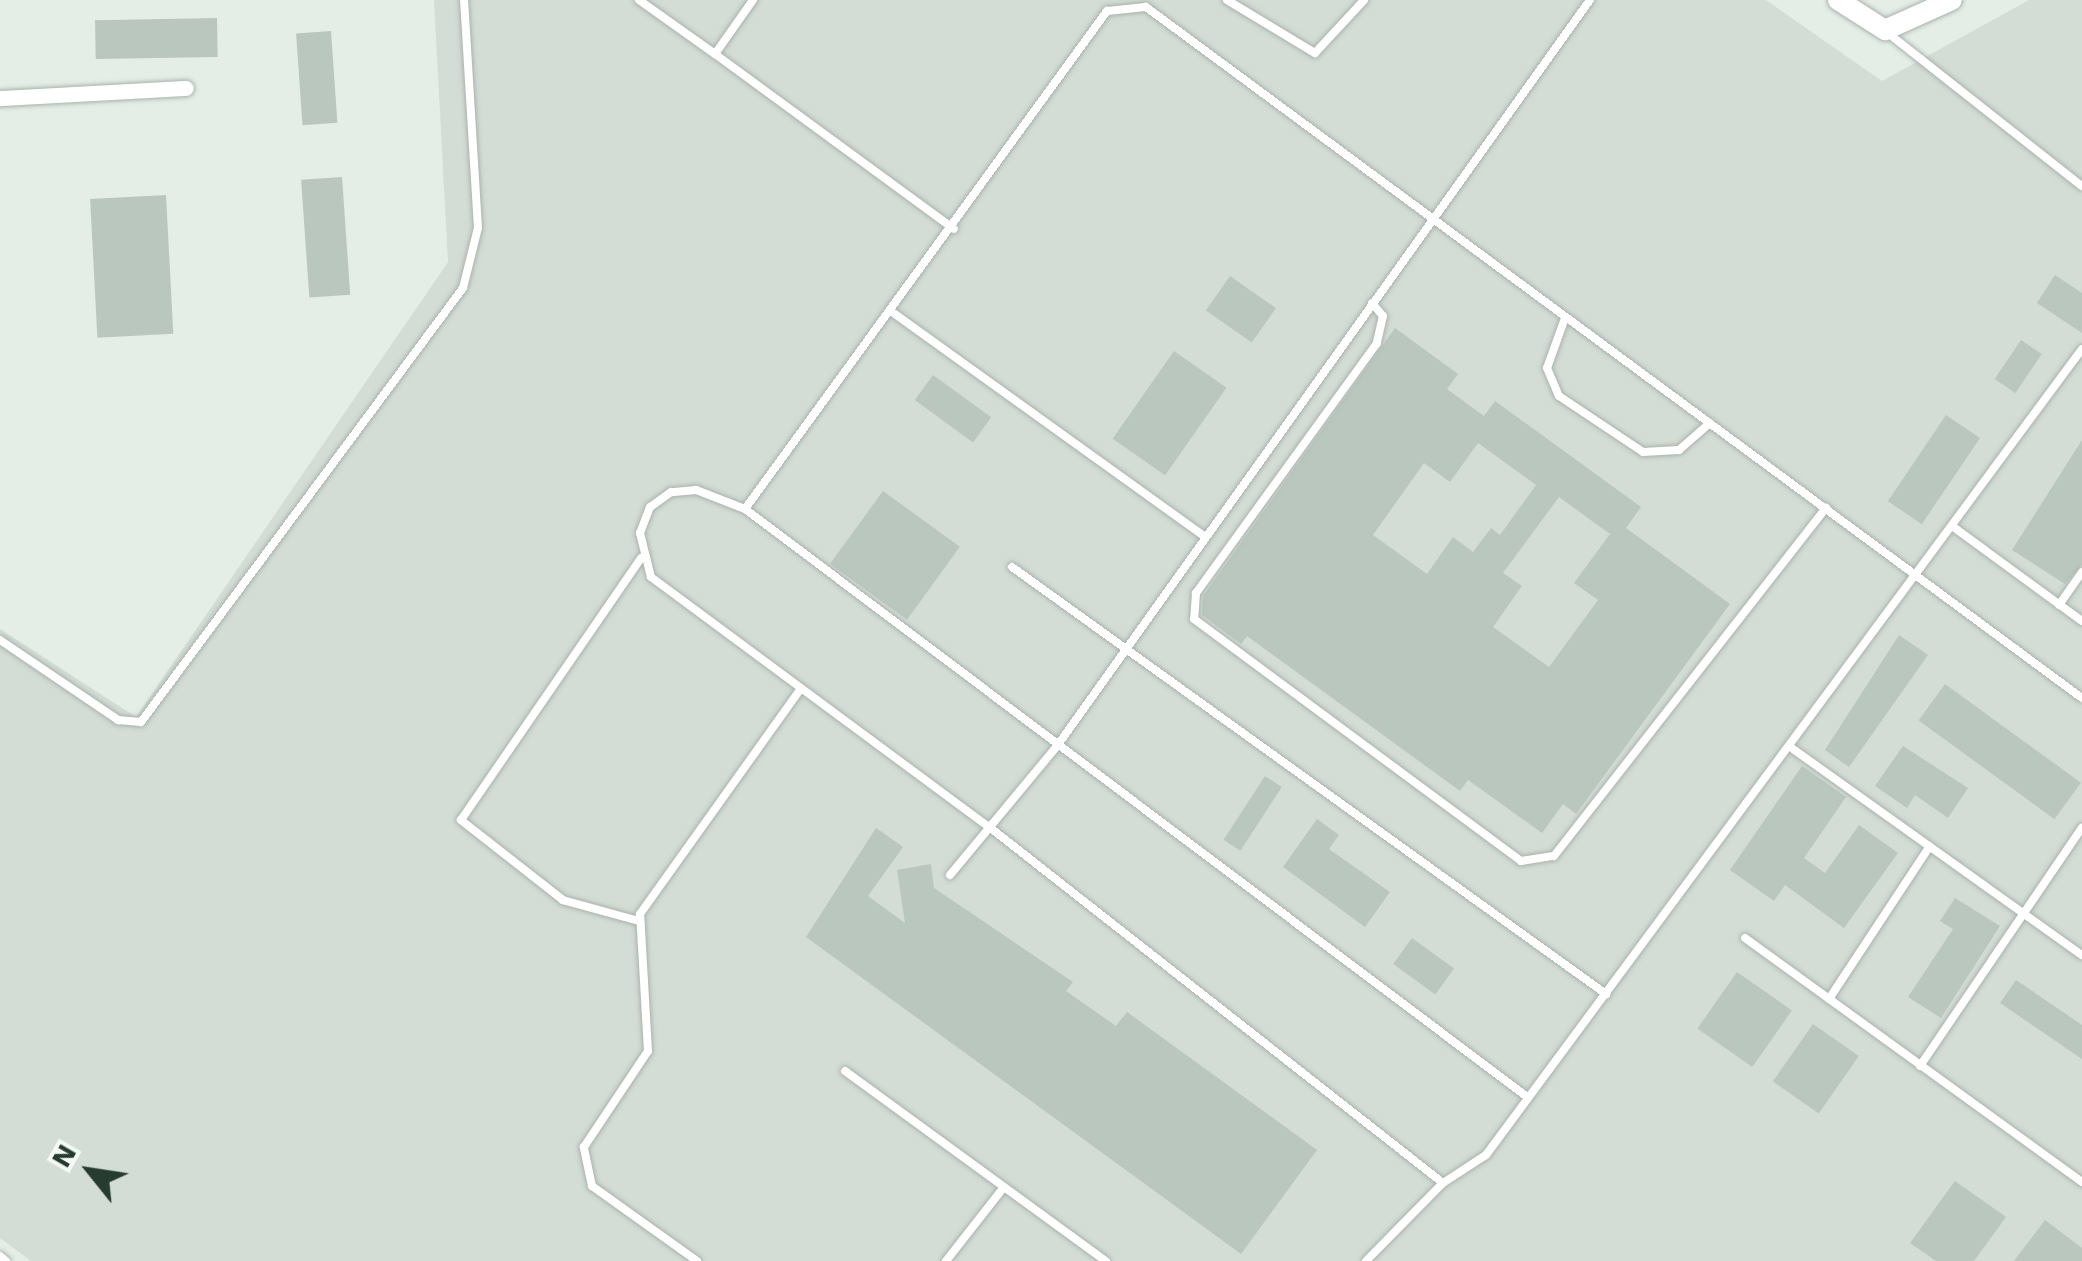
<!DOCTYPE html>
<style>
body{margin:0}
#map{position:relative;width:2082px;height:1261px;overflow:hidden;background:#e5ede7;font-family:"Work Sans",sans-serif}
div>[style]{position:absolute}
.built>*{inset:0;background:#d3dcd5}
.building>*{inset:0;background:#bac7bf;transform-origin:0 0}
.roads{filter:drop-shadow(0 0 2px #a8b4ac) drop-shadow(0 0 2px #a8b4ac)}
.service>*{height:8px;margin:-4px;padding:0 4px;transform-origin:4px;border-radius:4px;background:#fff}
.minor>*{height:15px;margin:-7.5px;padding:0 7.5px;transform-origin:7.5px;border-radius:7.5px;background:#fff}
.tertiary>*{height:20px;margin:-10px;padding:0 10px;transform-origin:10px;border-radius:10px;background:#fff}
span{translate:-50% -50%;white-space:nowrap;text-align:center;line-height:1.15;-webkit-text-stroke:9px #f5f9f6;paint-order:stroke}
.north{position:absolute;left:40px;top:1121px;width:100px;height:100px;-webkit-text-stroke:8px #f5f9f6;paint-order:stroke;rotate:300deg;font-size:28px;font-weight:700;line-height:40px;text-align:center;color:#263c30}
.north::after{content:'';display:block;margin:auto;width:35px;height:45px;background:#263c30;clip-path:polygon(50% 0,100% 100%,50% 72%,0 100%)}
</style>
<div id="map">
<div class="built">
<i style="clip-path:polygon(434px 0,1766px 0,1882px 81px,2029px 0,2082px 0,2082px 1261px,31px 1261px,0 1238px,0 629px,136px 717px,448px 262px)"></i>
</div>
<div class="building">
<i style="left:217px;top:18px;width:39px;height:122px;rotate:89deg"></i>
<i style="left:331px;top:31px;width:92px;height:35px;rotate:86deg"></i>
<i style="left:342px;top:177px;width:118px;height:41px;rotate:86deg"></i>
<i style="left:166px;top:195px;width:139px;height:76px;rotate:87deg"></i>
<i style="clip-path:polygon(2055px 275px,2082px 293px,2082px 333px,2037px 303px)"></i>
<i style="left:1230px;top:276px;width:56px;height:42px;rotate:35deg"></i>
<i style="clip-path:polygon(evenodd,1395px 328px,1458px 374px,1447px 389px,1484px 416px,1495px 401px,1641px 507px,1626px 528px,1730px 604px,1576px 814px,1563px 804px,1542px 833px,1468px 780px,1460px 791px,1247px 636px,1241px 644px,1202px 615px,1203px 596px,1395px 328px,1478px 443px,1536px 485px,1500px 535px,1491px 528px,1473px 552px,1453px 537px,1427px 574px,1373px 535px,1424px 463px,1450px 482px,1478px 443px,1395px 328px,1559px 497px,1610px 534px,1574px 583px,1598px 600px,1549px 667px,1493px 627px,1522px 586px,1503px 573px,1559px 497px)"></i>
<i style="left:2021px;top:340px;width:25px;height:47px;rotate:34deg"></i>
<i style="left:1174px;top:351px;width:64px;height:107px;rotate:35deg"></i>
<i style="left:933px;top:375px;width:72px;height:31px;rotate:36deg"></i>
<i style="left:1946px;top:415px;width:41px;height:104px;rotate:34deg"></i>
<i style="clip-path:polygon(2082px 440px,2082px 565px,2065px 584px,2012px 550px)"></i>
<i style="left:883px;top:491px;width:95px;height:90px;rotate:36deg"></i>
<i style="clip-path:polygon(1899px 635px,1928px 655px,1849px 767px,1825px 750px)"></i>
<i style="left:1945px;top:684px;width:168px;height:45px;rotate:36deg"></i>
<i style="clip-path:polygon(1903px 746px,1968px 788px,1948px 818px,1915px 795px,1907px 808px,1875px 786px)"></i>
<i style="clip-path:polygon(1802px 766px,1846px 797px,1804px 858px,1825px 873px,1859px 825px,1898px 853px,1844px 928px,1785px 885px,1774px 901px,1730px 870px)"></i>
<i style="left:1265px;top:776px;width:20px;height:76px;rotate:33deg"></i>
<i style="clip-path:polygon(1317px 819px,1339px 835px,1329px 849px,1390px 892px,1365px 927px,1283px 867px)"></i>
<i style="clip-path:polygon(876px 828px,903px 847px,868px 896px,905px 923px,897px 870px,931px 864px,934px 888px,1073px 982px,1066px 991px,1116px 1026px,1127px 1012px,1317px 1150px,1241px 1254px,806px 937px)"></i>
<i style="clip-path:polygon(1955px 898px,2000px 926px,1941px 1018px,1908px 997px,1953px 929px,1940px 921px)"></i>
<i style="left:1412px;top:938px;width:52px;height:32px;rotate:36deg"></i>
<i style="left:1737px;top:972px;width:67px;height:69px;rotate:35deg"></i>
<i style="clip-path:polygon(2016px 980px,2082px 1025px,2082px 1059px,2000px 1003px)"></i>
<i style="left:1813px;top:1024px;width:56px;height:70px;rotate:35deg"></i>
<i style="clip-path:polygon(1955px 1181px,2006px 1217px,1974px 1261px,1936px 1261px,1910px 1243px)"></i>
<i style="clip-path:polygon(2045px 1220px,2082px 1248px,2082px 1261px,2014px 1261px)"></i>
</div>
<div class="roads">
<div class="service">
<i style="left:639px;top:0;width:93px;rotate:35.4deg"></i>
<i style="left:715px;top:54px;width:66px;rotate:-54.9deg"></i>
<i style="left:1227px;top:0;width:103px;rotate:31.1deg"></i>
<i style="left:1315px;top:53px;width:72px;rotate:-47.2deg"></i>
<i style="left:1888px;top:33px;width:247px;rotate:38.3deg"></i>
<i style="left:715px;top:54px;width:296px;rotate:36.2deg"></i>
<i style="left:1372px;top:303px;width:17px;rotate:50deg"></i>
<i style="left:1383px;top:316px;width:28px;rotate:103deg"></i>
<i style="left:1377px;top:343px;width:309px;rotate:125.9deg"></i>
<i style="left:1196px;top:593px;width:26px;rotate:94deg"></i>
<i style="left:1194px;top:619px;width:407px;rotate:36.5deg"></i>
<i style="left:1521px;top:861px;width:33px;rotate:-9deg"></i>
<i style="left:1554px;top:856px;width:442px;rotate:-52deg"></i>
<i style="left:895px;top:314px;width:382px;rotate:35.7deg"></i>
<i style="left:1565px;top:318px;width:53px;rotate:109.8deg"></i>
<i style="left:1547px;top:368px;width:30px;rotate:67deg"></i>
<i style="left:1559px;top:396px;width:101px;rotate:33.7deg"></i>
<i style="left:1643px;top:452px;width:36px;rotate:-3deg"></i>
<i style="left:1679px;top:450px;width:41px;rotate:-41.1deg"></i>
<i style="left:745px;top:509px;width:53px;rotate:-158.8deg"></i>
<i style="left:696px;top:490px;width:25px;rotate:175deg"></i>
<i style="left:671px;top:492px;width:26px;rotate:144deg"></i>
<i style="left:650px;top:507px;width:28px;rotate:111deg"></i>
<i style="left:640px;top:533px;width:45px;rotate:76deg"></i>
<i style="left:651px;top:577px;width:419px;rotate:36.5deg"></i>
<i style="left:988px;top:826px;width:578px;rotate:38.12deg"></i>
<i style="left:1443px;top:1183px;width:51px;rotate:-33.1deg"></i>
<i style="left:1486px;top:1155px;width:1002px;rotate:-53.52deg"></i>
<i style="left:1952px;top:526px;width:161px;rotate:36.2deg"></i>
<i style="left:1012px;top:567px;width:732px;rotate:35.71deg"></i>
<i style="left:2059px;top:605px;width:40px;rotate:-55.1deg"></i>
<i style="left:0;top:640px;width:143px;rotate:34.1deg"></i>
<i style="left:118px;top:720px;width:23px;rotate:5deg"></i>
<i style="left:141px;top:722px;width:540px;rotate:-53.43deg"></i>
<i style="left:463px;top:288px;width:62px;rotate:-76deg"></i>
<i style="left:478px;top:228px;width:228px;rotate:-93.5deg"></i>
<i style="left:1793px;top:749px;width:355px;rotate:35.5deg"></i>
<i style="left:950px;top:875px;width:168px;rotate:-50.3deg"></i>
<i style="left:1057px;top:746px;width:917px;rotate:-54.46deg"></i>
<i style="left:639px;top:921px;width:79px;rotate:-164.6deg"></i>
<i style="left:563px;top:900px;width:130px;rotate:-141.9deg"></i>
<i style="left:461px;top:820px;width:318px;rotate:-55.5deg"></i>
<i style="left:1745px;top:938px;width:416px;rotate:35.9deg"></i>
<i style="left:1829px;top:999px;width:183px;rotate:-56.6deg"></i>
<i style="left:1920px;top:1066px;width:288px;rotate:-55.8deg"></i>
<i style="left:845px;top:1071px;width:323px;rotate:36.1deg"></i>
<i style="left:1526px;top:1096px;width:977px;rotate:-143.07deg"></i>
<i style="left:745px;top:509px;width:616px;rotate:-53.99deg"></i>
<i style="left:1107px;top:11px;width:39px;rotate:-6deg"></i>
<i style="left:1146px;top:7px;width:1163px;rotate:36.44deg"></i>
<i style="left:0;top:1256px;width:8px;rotate:40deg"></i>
<i style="left:697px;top:1261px;width:129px;rotate:-144.5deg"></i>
<i style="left:592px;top:1186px;width:40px;rotate:-102deg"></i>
<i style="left:584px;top:1147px;width:115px;rotate:-56.3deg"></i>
<i style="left:648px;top:1051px;width:137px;rotate:-93.3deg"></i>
<i style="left:640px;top:914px;width:277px;rotate:-54.5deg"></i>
<i style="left:946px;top:1261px;width:94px;rotate:-51.9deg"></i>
<i style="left:1366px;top:1261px;width:110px;rotate:-45.4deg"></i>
</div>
<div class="minor">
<i style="left:0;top:98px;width:186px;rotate:-3.1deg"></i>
</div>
<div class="tertiary">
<i style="left:1838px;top:0;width:56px;rotate:32.6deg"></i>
<i style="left:1885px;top:30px;width:73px;rotate:-24.1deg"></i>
</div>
</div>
<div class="north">N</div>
</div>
